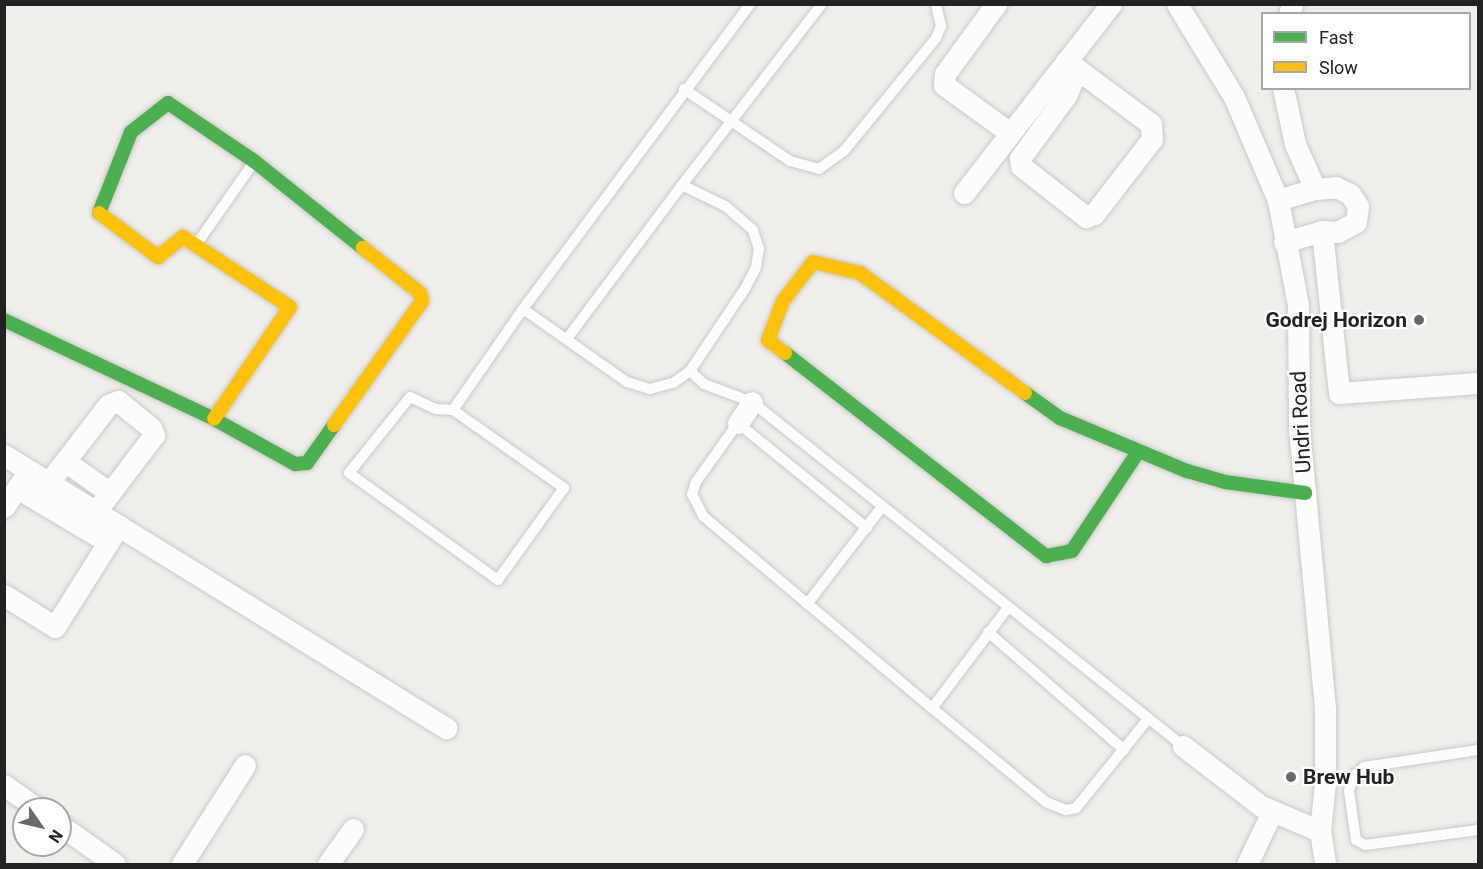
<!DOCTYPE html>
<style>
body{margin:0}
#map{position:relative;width:1483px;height:869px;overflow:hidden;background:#f0eeeb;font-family:Roboto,sans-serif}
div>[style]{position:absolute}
.roads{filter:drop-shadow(0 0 2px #c9c8c7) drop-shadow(0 0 2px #c9c8c7)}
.lane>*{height:10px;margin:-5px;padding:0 5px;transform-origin:5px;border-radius:5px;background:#fdfcfc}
.street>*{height:21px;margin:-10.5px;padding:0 10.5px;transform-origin:10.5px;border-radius:10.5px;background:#fdfcfc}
.fast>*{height:14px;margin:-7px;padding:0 7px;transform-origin:7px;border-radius:7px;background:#4caf50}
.slow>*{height:14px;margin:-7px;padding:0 7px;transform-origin:7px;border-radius:7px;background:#ffc107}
.dots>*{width:16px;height:16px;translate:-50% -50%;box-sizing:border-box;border:3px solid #fff;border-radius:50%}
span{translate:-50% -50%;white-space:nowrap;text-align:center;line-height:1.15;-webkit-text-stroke:4.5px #fff;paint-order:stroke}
.poi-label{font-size:21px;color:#222;font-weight:700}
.right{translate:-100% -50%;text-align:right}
.left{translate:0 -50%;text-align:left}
.street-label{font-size:21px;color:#222}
.frame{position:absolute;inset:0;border:6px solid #222;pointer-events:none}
.legend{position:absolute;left:1261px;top:12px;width:210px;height:78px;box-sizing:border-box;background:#fff;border:2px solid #a7a7a7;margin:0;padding:8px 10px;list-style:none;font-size:18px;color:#222}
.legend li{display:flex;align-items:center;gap:12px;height:30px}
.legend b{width:30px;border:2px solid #a7a7a7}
.north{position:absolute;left:12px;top:797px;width:60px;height:60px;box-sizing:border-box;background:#fff;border:2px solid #a7a7a7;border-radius:50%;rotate:124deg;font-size:16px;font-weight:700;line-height:24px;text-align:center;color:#222}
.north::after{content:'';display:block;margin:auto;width:21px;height:27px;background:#6a6968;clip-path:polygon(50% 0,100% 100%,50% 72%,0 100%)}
</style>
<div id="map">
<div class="roads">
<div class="lane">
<i style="left:684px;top:89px;width:128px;rotate:34.2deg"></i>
<i style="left:790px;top:161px;width:30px;rotate:15deg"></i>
<i style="left:819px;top:169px;width:31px;rotate:-36deg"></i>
<i style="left:844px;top:151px;width:146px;rotate:-50.8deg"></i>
<i style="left:936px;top:38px;width:13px;rotate:-67deg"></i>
<i style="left:941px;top:26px;width:23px;rotate:-103deg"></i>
<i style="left:682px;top:185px;width:229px;rotate:-52.3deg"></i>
<i style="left:196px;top:245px;width:101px;rotate:-55.1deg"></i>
<i style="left:523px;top:309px;width:127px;rotate:35.1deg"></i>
<i style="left:627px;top:382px;width:24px;rotate:17deg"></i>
<i style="left:650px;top:389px;width:24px;rotate:-15deg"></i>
<i style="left:673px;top:383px;width:21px;rotate:-35deg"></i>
<i style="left:690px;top:371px;width:101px;rotate:-56.3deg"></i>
<i style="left:746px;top:287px;width:22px;rotate:-63deg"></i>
<i style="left:756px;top:267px;width:18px;rotate:-81deg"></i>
<i style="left:759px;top:249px;width:20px;rotate:-108deg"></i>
<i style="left:753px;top:230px;width:37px;rotate:-139deg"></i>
<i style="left:725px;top:206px;width:48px;rotate:-154deg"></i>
<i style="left:682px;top:185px;width:192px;rotate:126.8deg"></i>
<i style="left:690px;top:371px;width:19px;rotate:43deg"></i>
<i style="left:704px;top:384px;width:51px;rotate:20.6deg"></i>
<i style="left:752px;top:402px;width:551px;rotate:38.59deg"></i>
<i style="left:410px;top:397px;width:29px;rotate:25deg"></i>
<i style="left:436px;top:409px;width:17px;rotate:3deg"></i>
<i style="left:453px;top:410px;width:136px;rotate:35.1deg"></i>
<i style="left:564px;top:488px;width:113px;rotate:125.7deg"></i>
<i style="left:498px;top:580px;width:183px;rotate:-144.3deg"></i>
<i style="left:349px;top:473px;width:97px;rotate:-51.2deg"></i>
<i style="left:453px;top:410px;width:123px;rotate:-55.3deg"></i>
<i style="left:523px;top:309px;width:380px;rotate:-53.3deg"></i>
<i style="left:867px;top:528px;width:166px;rotate:-140.9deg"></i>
<i style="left:738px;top:423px;width:72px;rotate:125.4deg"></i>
<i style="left:696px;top:482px;width:13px;rotate:108deg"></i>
<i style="left:692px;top:494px;width:25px;rotate:63deg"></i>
<i style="left:703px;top:516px;width:299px;rotate:40deg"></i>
<i style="left:807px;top:604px;width:123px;rotate:-52.3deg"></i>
<i style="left:1007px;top:609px;width:124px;rotate:127.1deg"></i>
<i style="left:932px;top:708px;width:148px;rotate:39.5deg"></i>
<i style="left:1046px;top:802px;width:22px;rotate:22deg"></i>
<i style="left:1066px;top:810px;width:10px;rotate:-11deg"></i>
<i style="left:1076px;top:808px;width:114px;rotate:-51deg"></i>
<i style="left:988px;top:632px;width:180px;rotate:40.9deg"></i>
<i style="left:1478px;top:750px;width:115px;rotate:171.5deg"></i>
<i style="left:1364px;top:767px;width:15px;rotate:138deg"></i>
<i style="left:1353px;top:777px;width:15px;rotate:106deg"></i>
<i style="left:1349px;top:791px;width:49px;rotate:81.9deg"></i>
<i style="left:1356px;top:840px;width:10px;rotate:29deg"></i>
<i style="left:1365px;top:845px;width:114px;rotate:-7.6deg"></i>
</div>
<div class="street">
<i style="left:996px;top:4px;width:87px;rotate:126.1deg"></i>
<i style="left:945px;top:74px;width:11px;rotate:95deg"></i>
<i style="left:944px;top:85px;width:80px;rotate:35.9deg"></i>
<i style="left:1177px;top:4px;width:109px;rotate:58.5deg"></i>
<i style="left:1234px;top:97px;width:112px;rotate:66.9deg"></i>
<i style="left:1278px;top:200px;width:107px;rotate:79.2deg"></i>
<i style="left:1298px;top:305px;width:123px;rotate:89.5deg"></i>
<i style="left:1299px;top:428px;width:282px;rotate:84.7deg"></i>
<i style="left:1325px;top:709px;width:74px;rotate:90deg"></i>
<i style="left:1325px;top:783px;width:48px;rotate:95.9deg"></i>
<i style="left:1320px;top:831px;width:33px;rotate:81deg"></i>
<i style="left:1289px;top:14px;width:10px;rotate:-73deg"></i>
<i style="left:1066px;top:61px;width:14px;rotate:36deg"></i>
<i style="left:1077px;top:69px;width:27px;rotate:112deg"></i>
<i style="left:1067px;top:94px;width:79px;rotate:126.3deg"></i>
<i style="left:1020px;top:158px;width:8px;rotate:83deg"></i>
<i style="left:1021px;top:166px;width:83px;rotate:38.1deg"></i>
<i style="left:1086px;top:217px;width:9px;rotate:-21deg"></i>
<i style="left:1094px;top:214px;width:95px;rotate:-52.3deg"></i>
<i style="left:1152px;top:139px;width:15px;rotate:-94deg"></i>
<i style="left:1151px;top:124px;width:92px;rotate:-143.4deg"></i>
<i style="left:1315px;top:189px;width:21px;rotate:-5deg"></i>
<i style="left:1336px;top:187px;width:16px;rotate:27deg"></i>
<i style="left:1350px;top:194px;width:14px;rotate:56deg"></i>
<i style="left:1358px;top:206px;width:16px;rotate:97deg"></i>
<i style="left:1356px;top:222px;width:21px;rotate:152deg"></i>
<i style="left:1337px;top:232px;width:15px;rotate:-176deg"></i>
<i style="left:1322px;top:231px;width:163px;rotate:84deg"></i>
<i style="left:1339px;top:393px;width:139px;rotate:-4.1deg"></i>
<i style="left:964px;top:193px;width:239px;rotate:-52.1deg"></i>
<i style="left:1278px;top:200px;width:39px;rotate:-17deg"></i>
<i style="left:1315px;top:189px;width:49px;rotate:-114deg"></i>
<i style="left:1295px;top:144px;width:57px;rotate:-102.1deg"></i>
<i style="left:1284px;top:242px;width:40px;rotate:-16deg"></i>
<i style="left:738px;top:423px;width:25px;rotate:-56deg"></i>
<i style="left:4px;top:455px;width:520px;rotate:31.7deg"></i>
<i style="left:65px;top:461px;width:55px;rotate:35.4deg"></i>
<i style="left:49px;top:482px;width:97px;rotate:-52.5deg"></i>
<i style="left:108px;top:405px;width:11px;rotate:-22deg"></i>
<i style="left:118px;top:401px;width:43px;rotate:39.3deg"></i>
<i style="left:151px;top:428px;width:8px;rotate:67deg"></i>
<i style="left:154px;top:435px;width:96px;rotate:127.3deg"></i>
<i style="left:17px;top:488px;width:106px;rotate:30.7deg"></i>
<i style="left:4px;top:507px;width:35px;rotate:-55deg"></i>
<i style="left:4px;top:595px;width:60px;rotate:32.1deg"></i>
<i style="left:55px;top:627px;width:120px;rotate:-57.9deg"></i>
<i style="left:1183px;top:746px;width:98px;rotate:37.6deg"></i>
<i style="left:1261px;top:806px;width:64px;rotate:23deg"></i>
<i style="left:4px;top:785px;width:42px;rotate:35.2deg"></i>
<i style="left:60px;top:825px;width:67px;rotate:35.3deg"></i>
<i style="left:182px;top:864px;width:117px;rotate:-57.5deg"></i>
<i style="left:328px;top:864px;width:43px;rotate:-54.5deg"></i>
<i style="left:1247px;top:864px;width:58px;rotate:-64.3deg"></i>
</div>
<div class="fast">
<i style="left:99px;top:213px;width:87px;rotate:-68.4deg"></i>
<i style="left:131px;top:132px;width:47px;rotate:-38.1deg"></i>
<i style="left:168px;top:103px;width:104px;rotate:34deg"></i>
<i style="left:254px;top:161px;width:139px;rotate:38.6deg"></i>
<i style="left:4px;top:320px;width:232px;rotate:25.2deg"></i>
<i style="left:214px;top:419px;width:93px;rotate:29.1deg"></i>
<i style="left:295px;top:464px;width:12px;rotate:-5deg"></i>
<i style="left:307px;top:463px;width:47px;rotate:-54.6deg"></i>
<i style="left:785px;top:353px;width:331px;rotate:37.9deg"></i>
<i style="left:1046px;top:556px;width:26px;rotate:-11deg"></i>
<i style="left:1072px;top:551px;width:119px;rotate:-56.3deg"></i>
<i style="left:1025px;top:393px;width:43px;rotate:35.5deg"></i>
<i style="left:1060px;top:418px;width:138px;rotate:22.7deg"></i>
<i style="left:1187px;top:471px;width:40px;rotate:16deg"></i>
<i style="left:1225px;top:482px;width:81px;rotate:7.8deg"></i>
</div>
<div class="slow">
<i style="left:99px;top:213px;width:74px;rotate:36.7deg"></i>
<i style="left:158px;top:257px;width:32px;rotate:-39deg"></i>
<i style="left:183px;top:237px;width:128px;rotate:33.2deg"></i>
<i style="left:290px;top:307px;width:135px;rotate:124.2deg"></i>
<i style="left:785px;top:353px;width:21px;rotate:-143deg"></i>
<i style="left:768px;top:340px;width:42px;rotate:-69deg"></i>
<i style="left:783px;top:301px;width:49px;rotate:-52.4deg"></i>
<i style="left:813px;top:262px;width:48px;rotate:13.2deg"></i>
<i style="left:860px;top:273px;width:204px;rotate:36deg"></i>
<i style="left:334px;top:425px;width:152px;rotate:-54.6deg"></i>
<i style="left:422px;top:301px;width:8px;rotate:-104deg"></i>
<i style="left:420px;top:293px;width:73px;rotate:-141.7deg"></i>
</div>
</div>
<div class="dots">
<i style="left:1419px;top:320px;background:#6a6968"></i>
<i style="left:1291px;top:777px;background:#6a6968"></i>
</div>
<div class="poi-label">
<span class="right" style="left:1407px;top:320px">Godrej Horizon</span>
<span class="left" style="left:1303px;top:777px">Brew Hub</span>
</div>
<div class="street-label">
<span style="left:1301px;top:422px;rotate:-93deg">Undri Road</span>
</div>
<div class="frame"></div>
<ul class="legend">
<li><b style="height:8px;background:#4caf50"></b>Fast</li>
<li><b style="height:8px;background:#ffc107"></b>Slow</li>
</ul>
<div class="north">N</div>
</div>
